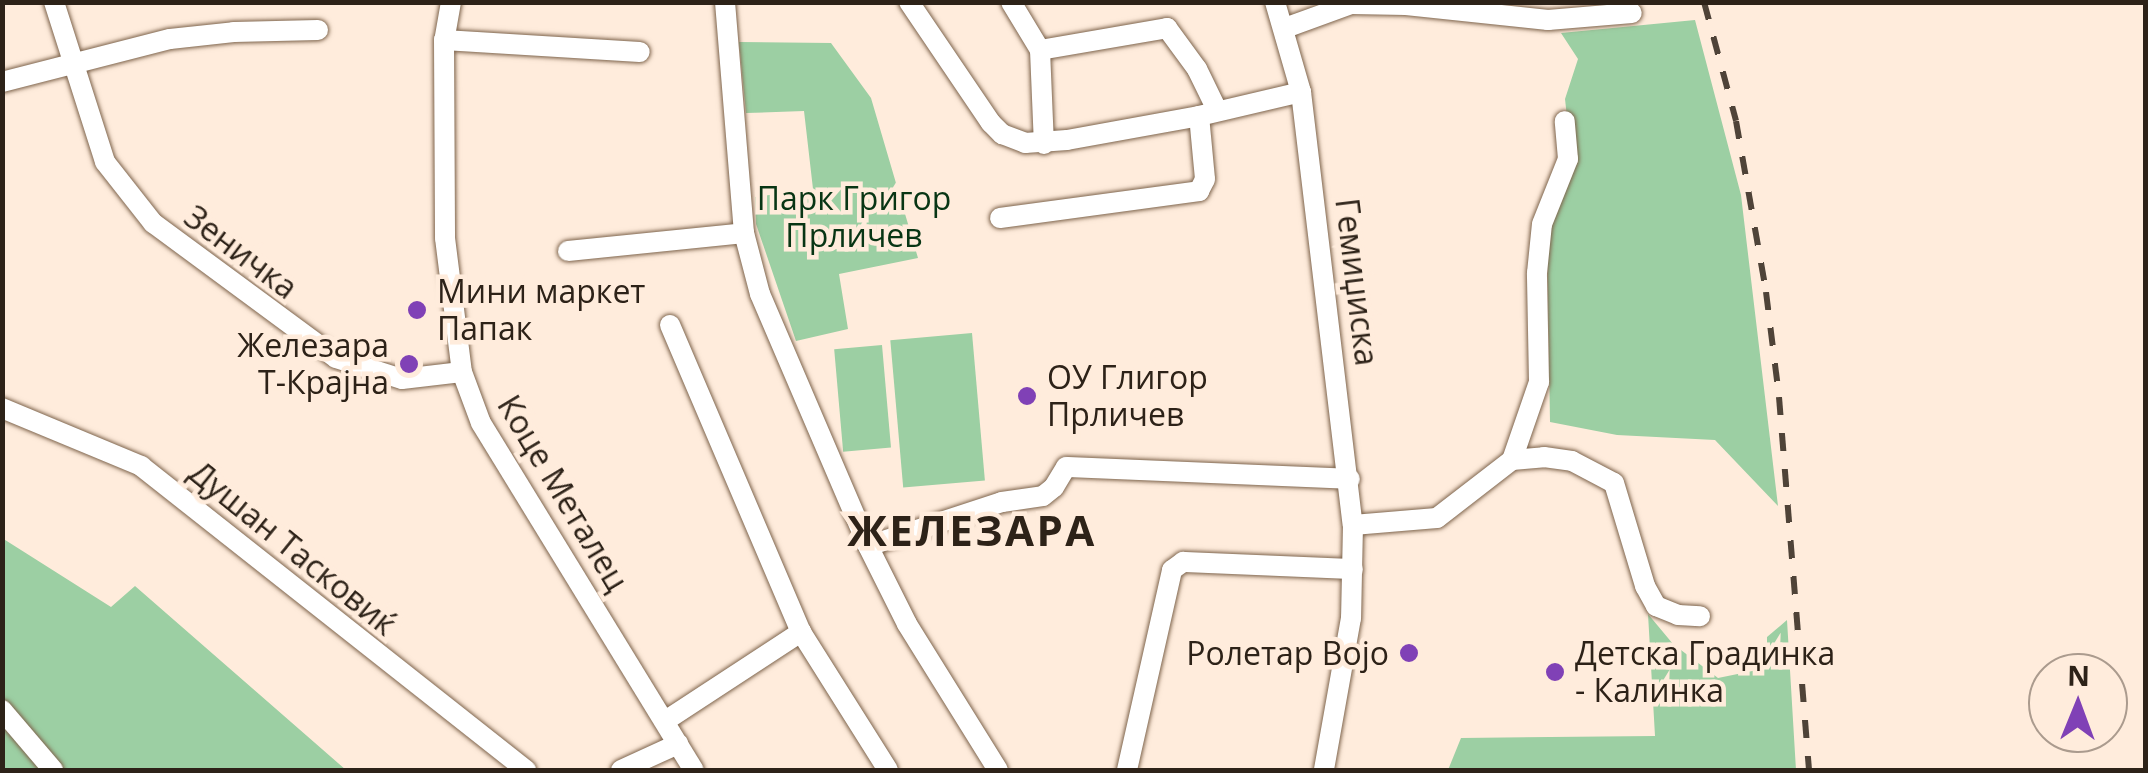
<!DOCTYPE html>
<meta charset="utf-8">
<style>
body{margin:0}
#map{position:relative;width:2148px;height:773px;overflow:hidden;background:#ffecdc;font-family:"Open Sans",sans-serif}
div>[style]{position:absolute}
.green>*{inset:0;background:#9ccfa3;transform-origin:0 0}
.roads{filter:drop-shadow(0 0 2px #7e644c) drop-shadow(0 0 2px #7e644c)}
.minor>*{height:20px;margin:-10px;padding:0 10px;transform-origin:10px;border-radius:10px;background:#fff}
.rail>*{height:6px;margin-top:-3px;transform-origin:0;background:repeating-linear-gradient(90deg,#4f4338 0 18px,transparent 0 36px)}
.dots>*{width:28px;height:28px;translate:-50% -50%;box-sizing:border-box;border:5px solid #ffecdc;border-radius:50%}
span{translate:-50% -50%;white-space:nowrap;text-align:center;line-height:1.15;-webkit-text-stroke:9px #ffecdc;paint-order:stroke}
.park-label{font-size:32px;color:#083514}
.street-label{font-size:32px;color:#2d2218}
.poi-label{font-size:32px;color:#2d2218}
.left{translate:0 -50%;text-align:left}
.right{translate:-100% -50%;text-align:right}
.district-label{font-size:42px;color:#2d2218;font-weight:700;letter-spacing:2.5px}
.frame{position:absolute;inset:0;border:5px solid #2d2218;pointer-events:none}
.north{position:absolute;left:2028px;top:653px;width:100px;height:100px;box-sizing:border-box;background:#ffecdc;border:2px solid #ab9b8e;border-radius:50%;rotate:1deg;font-size:28px;font-weight:700;line-height:40px;text-align:center;color:#2d2218}
.north::after{content:'';display:block;margin:auto;width:35px;height:45px;background:#8041b6;clip-path:polygon(50% 0,100% 100%,50% 72%,0 100%)}
</style>
<div id="map">
<div class="green">
<i style="clip-path:polygon(1695px 20px,1741px 195px,1778px 506px,1715px 440px,1617px 435px,1550px 422px,1547px 235px,1573px 171px,1565px 99px,1578px 59px,1561px 33px)"></i>
<i style="clip-path:polygon(739px 42px,831px 43px,871px 98px,918px 258px,839px 274px,848px 329px,796px 341px,756px 224px,755px 197px,813px 189px,804px 111px,746px 113px)"></i>
<i style="left:972px;top:333px;width:148px;height:82px;rotate:85deg"></i>
<i style="left:882px;top:345px;width:103px;height:48px;rotate:85deg"></i>
<i style="clip-path:polygon(2px 538px,111px 607px,135px 586px,346px 770px,3px 770px)"></i>
<i style="clip-path:polygon(1648px 614px,1673px 644px,1718px 678px,1767px 668px,1767px 637px,1787px 620px,1796px 770px,1448px 770px,1461px 738px,1655px 736px)"></i>
</div>
<div class="roads">
<div class="minor">
<i style="left:54px;top:2px;width:168px;rotate:72.3deg"></i>
<i style="left:105px;top:162px;width:78px;rotate:51.8deg"></i>
<i style="left:153px;top:223px;width:227px;rotate:36.4deg"></i>
<i style="left:336px;top:358px;width:69px;rotate:17.7deg"></i>
<i style="left:402px;top:379px;width:60px;rotate:-6.7deg"></i>
<i style="left:451px;top:2px;width:39px;rotate:100deg"></i>
<i style="left:444px;top:40px;width:198px;rotate:89.7deg"></i>
<i style="left:445px;top:238px;width:135px;rotate:82.8deg"></i>
<i style="left:462px;top:372px;width:54px;rotate:69.6deg"></i>
<i style="left:481px;top:423px;width:407px;rotate:58.5deg"></i>
<i style="left:725px;top:2px;width:232px;rotate:85.3deg"></i>
<i style="left:744px;top:233px;width:63px;rotate:75.3deg"></i>
<i style="left:760px;top:294px;width:274px;rotate:66.8deg"></i>
<i style="left:868px;top:546px;width:87px;rotate:63.4deg"></i>
<i style="left:907px;top:624px;width:172px;rotate:58.1deg"></i>
<i style="left:909px;top:2px;width:146px;rotate:55.9deg"></i>
<i style="left:991px;top:123px;width:16px;rotate:45deg"></i>
<i style="left:1002px;top:134px;width:25px;rotate:21deg"></i>
<i style="left:1025px;top:143px;width:42px;rotate:-4.1deg"></i>
<i style="left:1067px;top:140px;width:134px;rotate:-10.3deg"></i>
<i style="left:1199px;top:116px;width:105px;rotate:-13.2deg"></i>
<i style="left:1011px;top:2px;width:56px;rotate:58.9deg"></i>
<i style="left:1040px;top:50px;width:94px;rotate:87.6deg"></i>
<i style="left:1275px;top:2px;width:94px;rotate:73.9deg"></i>
<i style="left:1301px;top:92px;width:436px;rotate:83.2deg"></i>
<i style="left:1353px;top:525px;width:93px;rotate:91.2deg"></i>
<i style="left:1351px;top:618px;width:154px;rotate:100.1deg"></i>
<i style="left:1285px;top:28px;width:70px;rotate:-20deg"></i>
<i style="left:1351px;top:4px;width:55px;rotate:1deg"></i>
<i style="left:1406px;top:5px;width:143px;rotate:6deg"></i>
<i style="left:1548px;top:20px;width:84px;rotate:-4.8deg"></i>
<i style="left:444px;top:40px;width:196px;rotate:3.5deg"></i>
<i style="left:1040px;top:50px;width:129px;rotate:-9.8deg"></i>
<i style="left:1167px;top:28px;width:51px;rotate:53.8deg"></i>
<i style="left:1197px;top:69px;width:43px;rotate:64deg"></i>
<i style="left:2px;top:82px;width:173px;rotate:-14.4deg"></i>
<i style="left:170px;top:39px;width:64px;rotate:-6.2deg"></i>
<i style="left:234px;top:32px;width:84px;rotate:-1.4deg"></i>
<i style="left:1000px;top:218px;width:201px;rotate:-7.7deg"></i>
<i style="left:1199px;top:191px;width:13px;rotate:-63deg"></i>
<i style="left:1205px;top:179px;width:63px;rotate:-95.4deg"></i>
<i style="left:568px;top:251px;width:177px;rotate:-5.8deg"></i>
<i style="left:670px;top:325px;width:334px;rotate:66.9deg"></i>
<i style="left:801px;top:632px;width:163px;rotate:57.8deg"></i>
<i style="left:2px;top:408px;width:151px;rotate:22.6deg"></i>
<i style="left:141px;top:466px;width:491px;rotate:38.3deg"></i>
<i style="left:1512px;top:460px;width:83px;rotate:-70.9deg"></i>
<i style="left:1539px;top:382px;width:109px;rotate:-91.1deg"></i>
<i style="left:1537px;top:273px;width:49px;rotate:-84.2deg"></i>
<i style="left:1542px;top:224px;width:70px;rotate:-68.2deg"></i>
<i style="left:1568px;top:159px;width:38px;rotate:-95deg"></i>
<i style="left:1353px;top:525px;width:84px;rotate:-4.8deg"></i>
<i style="left:1437px;top:518px;width:95px;rotate:-37.7deg"></i>
<i style="left:1512px;top:460px;width:32px;rotate:-5deg"></i>
<i style="left:1544px;top:457px;width:28px;rotate:8deg"></i>
<i style="left:1572px;top:461px;width:47px;rotate:27.6deg"></i>
<i style="left:1614px;top:483px;width:108px;rotate:73.2deg"></i>
<i style="left:1645px;top:586px;width:23px;rotate:61deg"></i>
<i style="left:1656px;top:606px;width:24px;rotate:22deg"></i>
<i style="left:1678px;top:615px;width:22px;rotate:3deg"></i>
<i style="left:868px;top:546px;width:141px;rotate:-18.2deg"></i>
<i style="left:1002px;top:502px;width:41px;rotate:-8.3deg"></i>
<i style="left:1043px;top:496px;width:14px;rotate:-39deg"></i>
<i style="left:1054px;top:487px;width:23px;rotate:-59deg"></i>
<i style="left:1066px;top:467px;width:284px;rotate:2.4deg"></i>
<i style="left:2px;top:710px;width:79px;rotate:49.6deg"></i>
<i style="left:665px;top:721px;width:163px;rotate:-33.2deg"></i>
<i style="left:621px;top:770px;width:63px;rotate:-24.5deg"></i>
<i style="left:1127px;top:770px;width:205px;rotate:-77.3deg"></i>
<i style="left:1172px;top:570px;width:14px;rotate:-36deg"></i>
<i style="left:1183px;top:562px;width:170px;rotate:2.4deg"></i>
</div>
</div>
<div class="rail">
<i style="left:1704px;top:2px;width:123px;rotate:74.9deg"></i>
<i style="left:1736px;top:121px;width:174px;rotate:80deg"></i>
<i style="left:1766px;top:292px;width:106px;rotate:82.9deg"></i>
<i style="left:1779px;top:397px;width:374px;rotate:85.4deg"></i>
</div>
<div class="dots">
<i style="left:417px;top:310px;background:#8041b6"></i>
<i style="left:409px;top:364px;background:#8041b6"></i>
<i style="left:1027px;top:396px;background:#8041b6"></i>
<i style="left:1409px;top:653px;background:#8041b6"></i>
<i style="left:1555px;top:672px;background:#8041b6"></i>
</div>
<div class="park-label">
<span style="left:854px;top:217px">Парк Григор<br>Прличев</span>
</div>
<div class="street-label">
<span style="left:241px;top:252px;rotate:37deg">Зеничка</span>
<span style="left:1357px;top:282px;rotate:83deg">Гемиџиска</span>
<span style="left:563px;top:493px;rotate:59deg">Коце Металец</span>
<span style="left:293px;top:548px;rotate:39deg">Душан Тасковиќ</span>
</div>
<div class="poi-label">
<span class="left" style="left:437px;top:310px">Мини маркет<br>Папак</span>
<span class="right" style="left:389px;top:364px">Железара<br>Т-Крајна</span>
<span class="left" style="left:1047px;top:396px">ОУ Глигор<br>Прличев</span>
<span class="right" style="left:1389px;top:653px">Ролетар Војо</span>
<span class="left" style="left:1575px;top:672px">Детска Градинка<br>- Калинка</span>
</div>
<div class="district-label">
<span style="left:972px;top:530px">ЖЕЛЕЗАРА</span>
</div>
<div class="frame"></div>
<div class="north">N</div>
</div>
